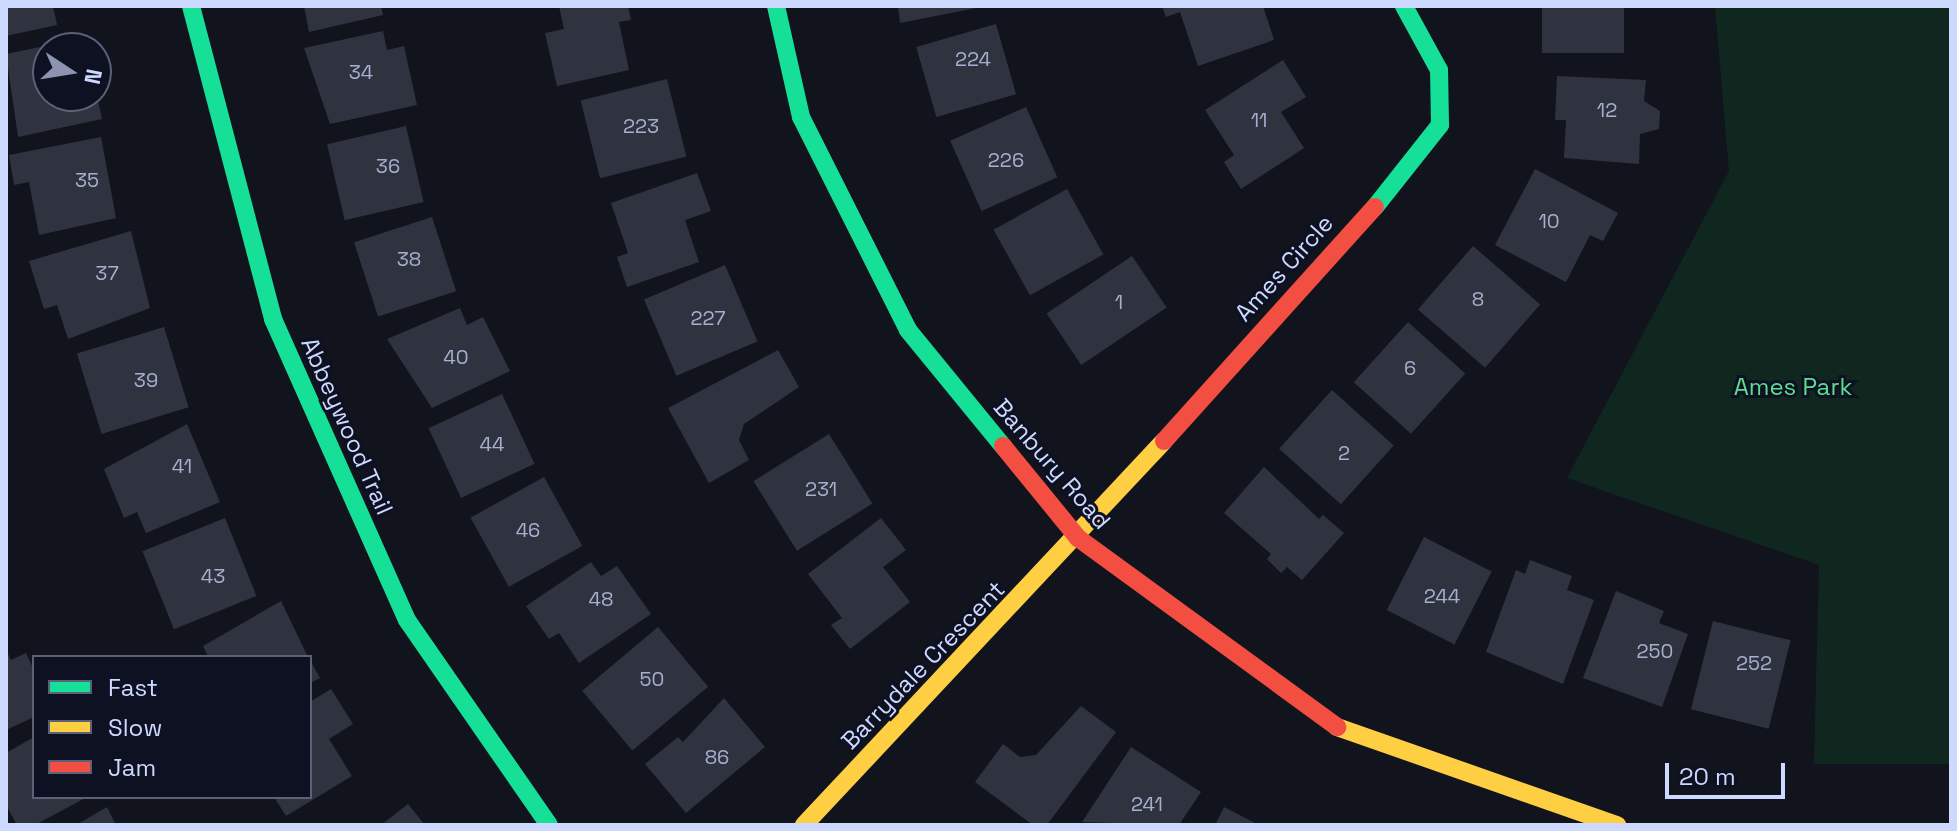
<!DOCTYPE html>
<style>
body{margin:0}
#map{position:relative;width:1957px;height:831px;overflow:hidden;background:#12141d;font-family:"Space Grotesk",sans-serif}
div>[style]{position:absolute}
.green>*{inset:0;background:#102720}
.building>*{inset:0;background:#2f323f;transform-origin:0 0}
.fast>*{height:18px;margin:-9px;padding:0 9px;transform-origin:9px;border-radius:9px;background:#16e098}
.slow>*{height:18px;margin:-9px;padding:0 9px;transform-origin:9px;border-radius:9px;background:#ffcf43}
.jam>*{height:18px;margin:-9px;padding:0 9px;transform-origin:9px;border-radius:9px;background:#f24e42}
span{translate:-50% -50%;white-space:nowrap;text-align:center;line-height:1.15;-webkit-text-stroke:6px #0d1121;paint-order:stroke}
.number-label{font-size:20px;color:#a6afce}
.number-label span{-webkit-text-stroke-width:0}
.street-label{font-size:24px;color:#cdd9fe}
.park-label{font-size:24px;color:#5add8f}
.frame{position:absolute;inset:0;border:8px solid #cdd9fe;pointer-events:none}
.legend{position:absolute;left:32px;top:655px;width:280px;height:144px;box-sizing:border-box;background:#0d1121;border:2px solid #5a6179;margin:0;padding:10px 14px;list-style:none;font-size:24px;color:#cdd9fe}
.legend li{display:flex;align-items:center;gap:16px;height:40px}
.legend b{width:40px;border:2px solid #5a6179}
.north{position:absolute;left:32px;top:32px;width:80px;height:80px;box-sizing:border-box;background:#0d1121;border:2px solid #5a6179;border-radius:50%;rotate:102deg;font-size:22px;font-weight:700;line-height:32px;text-align:center;color:#cdd9fe}
.north::after{content:'';display:block;margin:auto;width:28px;height:36px;background:#8c94af;clip-path:polygon(50% 0,100% 100%,50% 72%,0 100%)}
.scale{position:absolute;left:1665px;top:763px;width:120px;height:36px;box-sizing:border-box;border:4px solid #cdd9fe;border-top:0;padding-left:10px;font-size:24px;line-height:28px;white-space:nowrap;color:#cdd9fe;-webkit-text-stroke:6px #0d1121;paint-order:stroke}
</style>
<div id="map">
<div class="green">
<i style="clip-path:polygon(1715px 6px,1951px 6px,1951px 764px,1814px 764px,1819px 565px,1567px 478px,1729px 171px)"></i>
</div>
<div class="building">
<i style="clip-path:polygon(6px 6px,53px 6px,57px 25px,6px 36px)"></i>
<i style="clip-path:polygon(304px 6px,381px 6px,383px 15px,309px 32px)"></i>
<i style="clip-path:polygon(559px 6px,628px 6px,631px 20px,619px 22px,629px 70px,557px 86px,545px 33px,564px 29px)"></i>
<i style="clip-path:polygon(898px 6px,975px 6px,976px 8px,900px 23px)"></i>
<i style="clip-path:polygon(1162px 6px,1263px 6px,1274px 40px,1198px 66px,1180px 12px,1166px 17px)"></i>
<i style="left:1542px;top:6px;width:82px;height:47px"></i>
<i style="left:996px;top:24px;width:73px;height:83px;rotate:74deg"></i>
<i style="clip-path:polygon(383px 31px,387px 50px,404px 46px,417px 105px,330px 124px,304px 48px)"></i>
<i style="clip-path:polygon(89px 37px,91px 48px,48px 48px,48px 96px,97px 96px,102px 119px,18px 137px,6px 54px)"></i>
<i style="clip-path:polygon(1283px 60px,1306px 97px,1281px 112px,1304px 148px,1241px 189px,1224px 162px,1234px 155px,1205px 110px)"></i>
<i style="clip-path:polygon(1557px 76px,1646px 80px,1644px 101px,1660px 111px,1659px 129px,1640px 134px,1639px 164px,1564px 158px,1566px 120px,1555px 120px)"></i>
<i style="left:667px;top:79px;width:80px;height:89px;rotate:76deg"></i>
<i style="left:1026px;top:107px;width:77px;height:83px;rotate:66deg"></i>
<i style="left:406px;top:126px;width:78px;height:81px;rotate:77deg"></i>
<i style="clip-path:polygon(101px 137px,116px 218px,39px 235px,29px 182px,14px 185px,9px 155px)"></i>
<i style="clip-path:polygon(1535px 169px,1618px 213px,1603px 241px,1590px 235px,1566px 282px,1495px 245px)"></i>
<i style="clip-path:polygon(697px 173px,711px 211px,685px 220px,699px 262px,627px 287px,617px 257px,628px 253px,611px 203px)"></i>
<i style="left:1067px;top:189px;width:75px;height:84px;rotate:61deg"></i>
<i style="left:432px;top:217px;width:78px;height:82px;rotate:72deg"></i>
<i style="clip-path:polygon(131px 231px,150px 308px,68px 339px,57px 305px,44px 309px,29px 261px)"></i>
<i style="left:1473px;top:246px;width:89px;height:84px;rotate:41deg"></i>
<i style="left:1132px;top:256px;width:62px;height:103px;rotate:56deg"></i>
<i style="left:725px;top:265px;width:83px;height:88px;rotate:67deg"></i>
<i style="clip-path:polygon(460px 308px,467px 325px,483px 317px,510px 371px,432px 408px,387px 339px)"></i>
<i style="left:1408px;top:322px;width:77px;height:81px;rotate:42deg"></i>
<i style="left:164px;top:327px;width:84px;height:91px;rotate:73deg"></i>
<i style="clip-path:polygon(778px 350px,799px 387px,744px 424px,739px 440px,749px 460px,709px 483px,668px 408px)"></i>
<i style="left:1332px;top:390px;width:83px;height:79px;rotate:42deg"></i>
<i style="left:502px;top:394px;width:77px;height:81px;rotate:65deg"></i>
<i style="clip-path:polygon(187px 424px,220px 502px,146px 533px,137px 512px,124px 518px,104px 469px)"></i>
<i style="left:829px;top:434px;width:82px;height:89px;rotate:58deg"></i>
<i style="clip-path:polygon(1264px 467px,1319px 519px,1323px 515px,1344px 533px,1302px 580px,1287px 567px,1281px 573px,1267px 559px,1271px 554px,1224px 513px)"></i>
<i style="left:544px;top:477px;width:79px;height:84px;rotate:61deg"></i>
<i style="left:225px;top:518px;width:84px;height:89px;rotate:68deg"></i>
<i style="clip-path:polygon(881px 518px,906px 550px,883px 567px,910px 602px,850px 649px,831px 625px,842px 618px,808px 574px)"></i>
<i style="left:1424px;top:537px;width:76px;height:82px;rotate:27deg"></i>
<i style="clip-path:polygon(1530px 560px,1572px 576px,1567px 590px,1594px 600px,1563px 684px,1486px 652px,1516px 570px,1525px 574px)"></i>
<i style="clip-path:polygon(591px 562px,601px 576px,617px 566px,651px 614px,579px 663px,559px 633px,549px 639px,526px 606px)"></i>
<i style="clip-path:polygon(1616px 591px,1664px 611px,1659px 623px,1688px 634px,1662px 707px,1583px 678px)"></i>
<i style="clip-path:polygon(281px 601px,308px 657px,208px 657px,203px 646px)"></i>
<i style="left:1713px;top:621px;width:80px;height:91px;rotate:14deg"></i>
<i style="left:658px;top:627px;width:78px;height:99px;rotate:50deg"></i>
<i style="clip-path:polygon(6px 650px,11px 660px,26px 653px,34px 670px,34px 717px,6px 730px)"></i>
<i style="clip-path:polygon(310px 660px,320px 678px,310px 683px)"></i>
<i style="clip-path:polygon(331px 689px,353px 724px,329px 739px,352px 776px,286px 816px,274px 797px,310px 797px,310px 702px)"></i>
<i style="clip-path:polygon(724px 698px,765px 747px,686px 813px,645px 764px,678px 737px,683px 742px)"></i>
<i style="clip-path:polygon(1081px 706px,1116px 732px,1047px 825px,1033px 825px,975px 782px,1003px 744px,1020px 757px,1036px 755px)"></i>
<i style="clip-path:polygon(34px 737px,34px 797px,87px 797px,35px 825px,17px 825px,6px 805px,6px 753px)"></i>
<i style="clip-path:polygon(1131px 747px,1201px 792px,1179px 825px,1082px 822px)"></i>
<i style="clip-path:polygon(408px 804px,425px 825px,381px 825px)"></i>
<i style="clip-path:polygon(107px 807px,116px 825px,76px 825px)"></i>
<i style="clip-path:polygon(1224px 807px,1259px 825px,1215px 825px)"></i>
</div>
<div class="fast">
<i style="left:191px;top:6px;width:324px;rotate:75.3deg"></i>
<i style="left:273px;top:319px;width:329px;rotate:66deg"></i>
<i style="left:407px;top:620px;width:249px;rotate:55.3deg"></i>
<i style="left:776px;top:6px;width:114px;rotate:77.3deg"></i>
<i style="left:801px;top:117px;width:238px;rotate:63.3deg"></i>
<i style="left:908px;top:330px;width:150px;rotate:50.7deg"></i>
<i style="left:1375px;top:207px;width:105px;rotate:-51.6deg"></i>
<i style="left:1440px;top:125px;width:55px;rotate:-91deg"></i>
<i style="left:1439px;top:70px;width:73px;rotate:-118.7deg"></i>
</div>
<div class="slow">
<i style="left:1337px;top:727px;width:297px;rotate:19.3deg"></i>
<i style="left:804px;top:825px;width:526px;rotate:-46.85deg"></i>
</div>
<div class="jam">
<i style="left:1164px;top:441px;width:315px;rotate:-48deg"></i>
<i style="left:1003px;top:446px;width:119px;rotate:50.8deg"></i>
<i style="left:1078px;top:538px;width:321px;rotate:36.1deg"></i>
</div>
<div class="number-label">
<span style="left:973px;top:59px">224</span>
<span style="left:361px;top:72px">34</span>
<span style="left:1607px;top:110px">12</span>
<span style="left:1259px;top:120px">11</span>
<span style="left:641px;top:126px">223</span>
<span style="left:1006px;top:160px">226</span>
<span style="left:388px;top:166px">36</span>
<span style="left:87px;top:180px">35</span>
<span style="left:1549px;top:221px">10</span>
<span style="left:409px;top:259px">38</span>
<span style="left:107px;top:273px">37</span>
<span style="left:1478px;top:299px">8</span>
<span style="left:1119px;top:302px">1</span>
<span style="left:708px;top:318px">227</span>
<span style="left:456px;top:357px">40</span>
<span style="left:1410px;top:368px">6</span>
<span style="left:146px;top:380px">39</span>
<span style="left:492px;top:444px">44</span>
<span style="left:1344px;top:453px">2</span>
<span style="left:182px;top:466px">41</span>
<span style="left:821px;top:489px">231</span>
<span style="left:528px;top:530px">46</span>
<span style="left:213px;top:576px">43</span>
<span style="left:1442px;top:596px">244</span>
<span style="left:601px;top:599px">48</span>
<span style="left:1655px;top:651px">250</span>
<span style="left:1754px;top:663px">252</span>
<span style="left:652px;top:679px">50</span>
<span style="left:717px;top:757px">86</span>
<span style="left:1147px;top:804px">241</span>
</div>
<div class="street-label">
<span style="left:1284px;top:268px;rotate:-48deg">Ames Circle</span>
<span style="left:347px;top:426px;rotate:66deg">Abbeywood Trail</span>
<span style="left:1052px;top:464px;rotate:49deg">Banbury Road</span>
<span style="left:923px;top:665px;rotate:-46deg">Barrydale Crescent</span>
</div>
<div class="park-label">
<span style="left:1793px;top:387px">Ames Park</span>
</div>
<div class="frame"></div>
<ul class="legend">
<li><b style="height:10px;background:#16e098"></b>Fast</li>
<li><b style="height:10px;background:#ffcf43"></b>Slow</li>
<li><b style="height:10px;background:#f24e42"></b>Jam</li>
</ul>
<div class="north">N</div>
<div class="scale">20 m</div>
</div>
